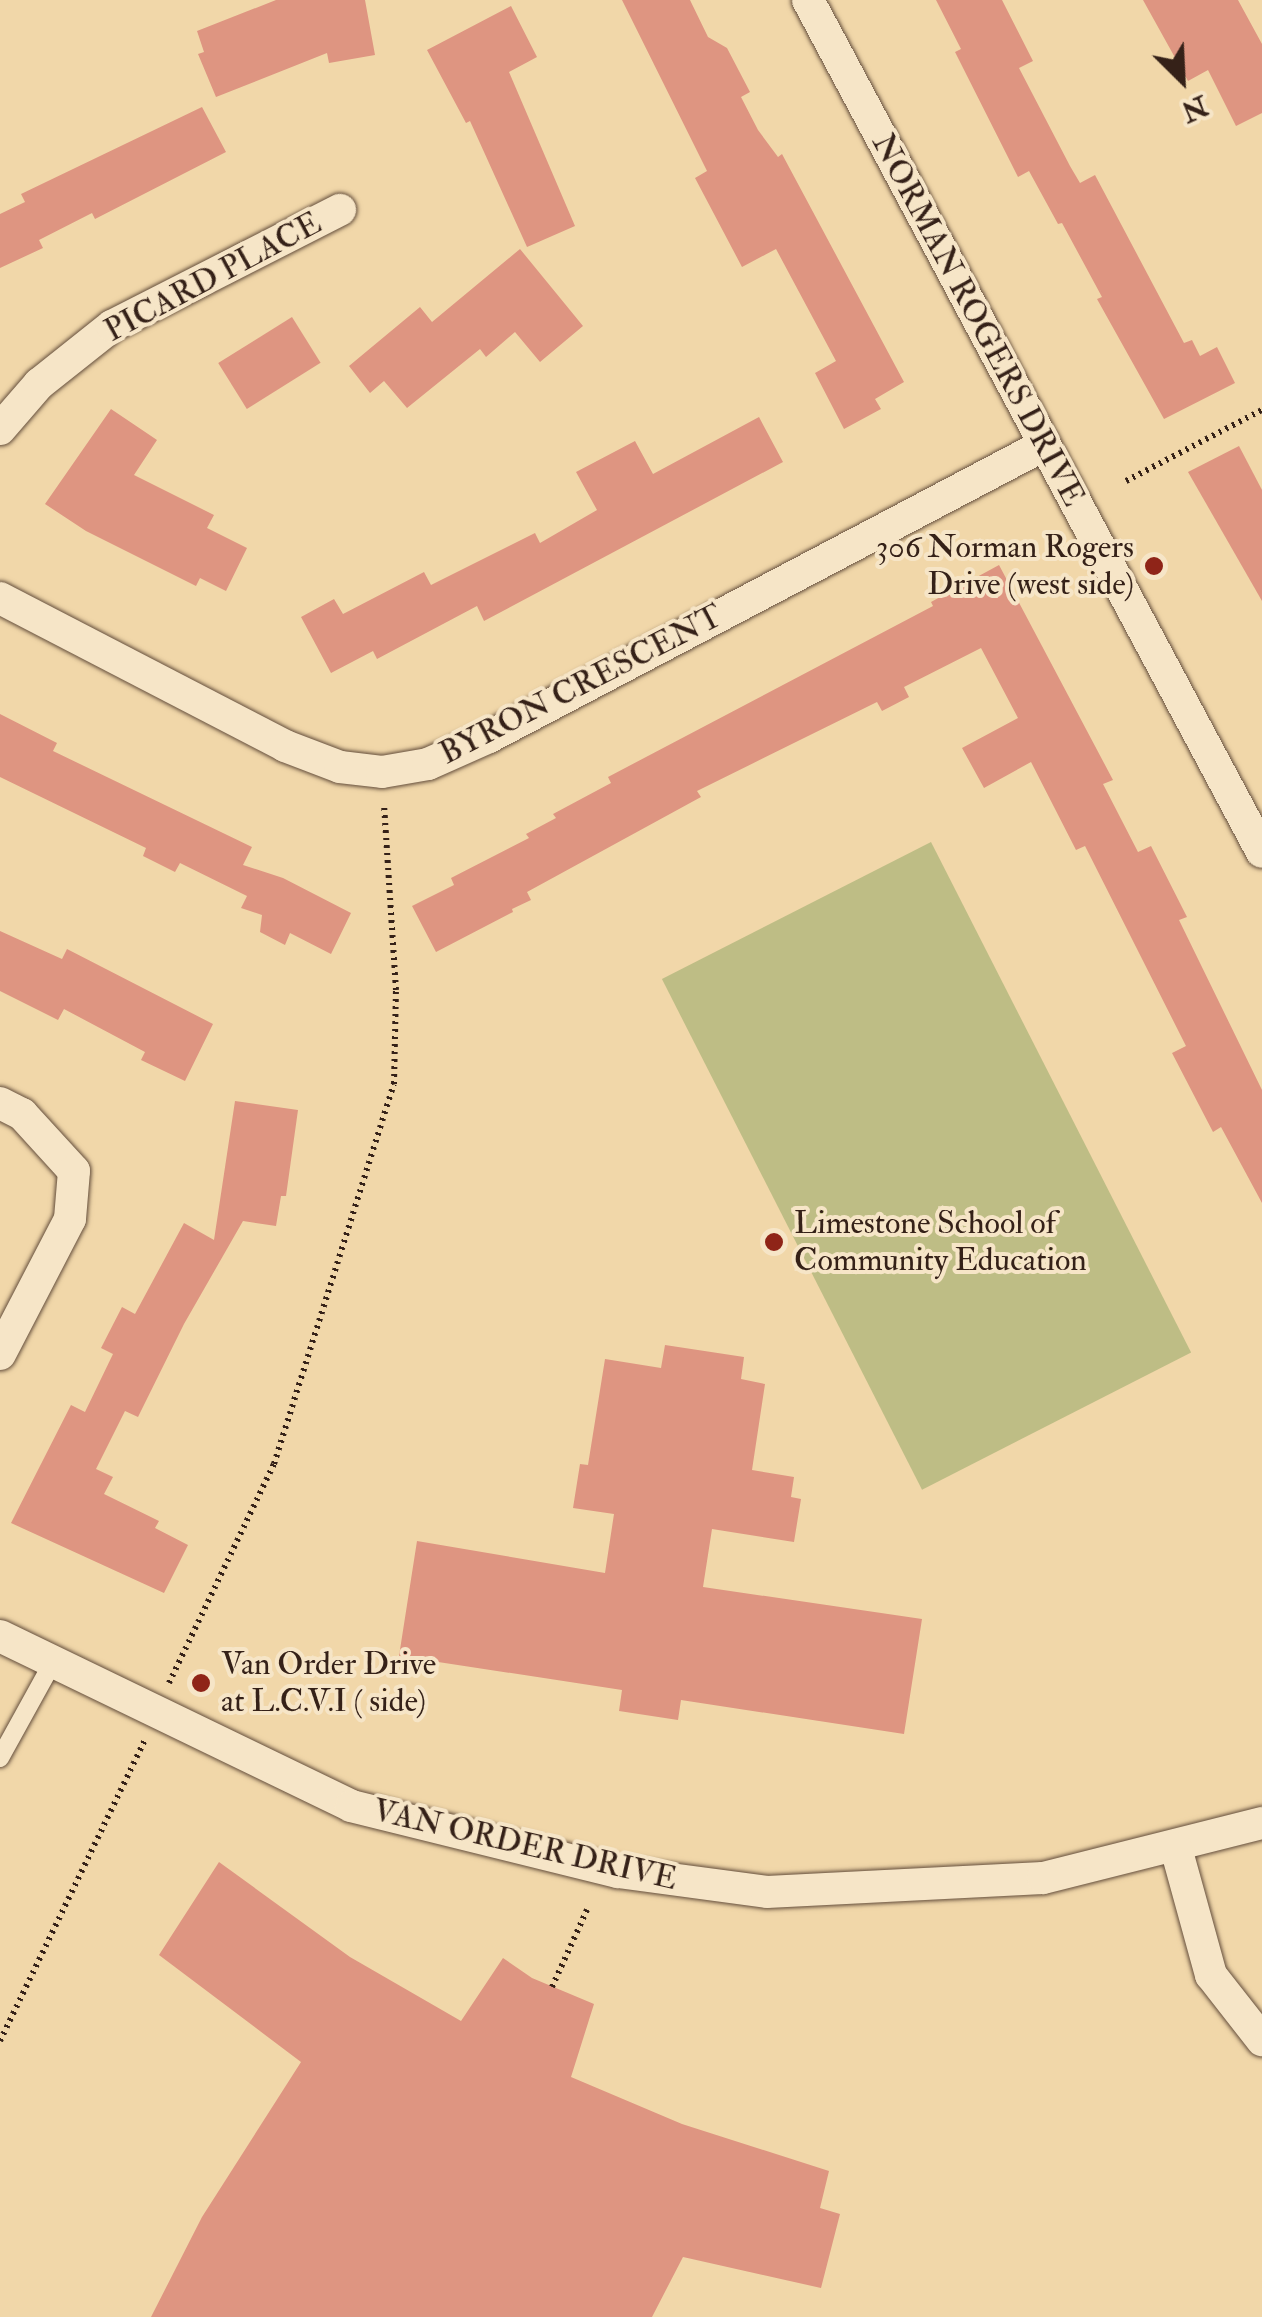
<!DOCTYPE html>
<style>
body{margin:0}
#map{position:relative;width:1262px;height:2317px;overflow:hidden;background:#f1d7a9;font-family:"IM FELL Double Pica",serif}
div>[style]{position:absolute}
.green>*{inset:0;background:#bebd85;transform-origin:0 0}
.building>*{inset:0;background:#de9581;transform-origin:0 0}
.path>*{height:6px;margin-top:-3px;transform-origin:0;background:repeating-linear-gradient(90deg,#352118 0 2.5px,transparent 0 7.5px)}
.roads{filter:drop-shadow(0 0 2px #644e3c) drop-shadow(0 0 2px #644e3c)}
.service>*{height:18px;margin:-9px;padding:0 9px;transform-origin:9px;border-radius:9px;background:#f6e5c7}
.minor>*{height:32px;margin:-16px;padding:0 16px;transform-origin:16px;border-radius:16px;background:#f6e5c7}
.dots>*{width:28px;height:28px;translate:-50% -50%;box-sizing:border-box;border:5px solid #f6e5c7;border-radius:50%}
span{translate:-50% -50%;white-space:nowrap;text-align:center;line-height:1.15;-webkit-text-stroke:8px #f6e5c7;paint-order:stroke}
.street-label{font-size:32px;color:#352118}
.poi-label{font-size:32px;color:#352118}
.right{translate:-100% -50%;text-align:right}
.left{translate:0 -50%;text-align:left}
.north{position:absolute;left:1132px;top:30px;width:100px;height:100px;-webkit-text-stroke:8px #f6e5c7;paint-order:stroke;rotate:156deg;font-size:28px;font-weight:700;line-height:40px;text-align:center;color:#352118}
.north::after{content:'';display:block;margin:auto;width:35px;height:45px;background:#352118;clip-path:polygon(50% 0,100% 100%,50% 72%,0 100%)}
</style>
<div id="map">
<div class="green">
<i style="left:931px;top:842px;width:573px;height:302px;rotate:63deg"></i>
</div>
<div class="building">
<i style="clip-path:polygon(276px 0,365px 0,375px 55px,329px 63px,327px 53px,216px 97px,198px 54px,204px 52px,197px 31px)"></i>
<i style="clip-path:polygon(622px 0,690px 0,708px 37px,727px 48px,750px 92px,741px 97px,758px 130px,778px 157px,782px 154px,904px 382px,875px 399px,881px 409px,844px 429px,815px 373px,836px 361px,776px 249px,742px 267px,695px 178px,707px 171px)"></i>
<i style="clip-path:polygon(936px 0,1002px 0,1033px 61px,1019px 68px,1070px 166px,1080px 183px,1095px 175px,1184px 343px,1192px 340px,1200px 356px,1217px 347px,1235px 383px,1164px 419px,1097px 299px,1102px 297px,1062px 223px,1058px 224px,1029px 171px,1018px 177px,955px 52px,961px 49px)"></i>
<i style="clip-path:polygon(1143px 0,1238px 0,1262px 44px,1262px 113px,1236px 126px,1208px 70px,1188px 81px)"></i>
<i style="clip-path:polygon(511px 6px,537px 57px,509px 72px,575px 226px,527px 247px,470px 121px,466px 123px,427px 50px)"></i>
<i style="clip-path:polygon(202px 107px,226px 152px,95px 219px,92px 213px,39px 240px,43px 248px,0 268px,0 214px,25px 202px,21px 194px)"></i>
<i style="clip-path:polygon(520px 249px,583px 326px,540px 362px,515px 332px,486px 357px,480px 349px,407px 408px,384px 381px,370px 393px,349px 366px,420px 307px,432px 322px)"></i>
<i style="left:292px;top:317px;width:54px;height:87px;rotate:58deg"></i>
<i style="clip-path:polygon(111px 409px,157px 440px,134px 475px,214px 515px,207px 528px,247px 548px,226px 591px,200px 578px,196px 586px,86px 531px,45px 504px)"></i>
<i style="clip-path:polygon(759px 417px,783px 462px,484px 621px,477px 606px,377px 659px,373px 651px,331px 673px,301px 617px,334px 599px,343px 614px,424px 572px,431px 585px,535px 533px,540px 543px,597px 510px,576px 472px,635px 441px,653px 474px)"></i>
<i style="clip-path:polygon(1239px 446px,1262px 490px,1262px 601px,1188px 472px)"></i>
<i style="clip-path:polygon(999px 565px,1113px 780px,1103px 784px,1138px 852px,1151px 846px,1187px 917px,1179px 920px,1262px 1090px,1262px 1203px,1221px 1127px,1213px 1132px,1172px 1053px,1186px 1046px,1085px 846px,1076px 850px,1031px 762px,984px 788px,962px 748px,1018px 718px,981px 648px,904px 687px,909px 697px,882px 711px,877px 702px,697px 791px,701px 797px,527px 892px,531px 900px,512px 909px,513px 912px,436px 952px,412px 906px,454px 885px,451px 878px,529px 838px,526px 834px,556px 818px,553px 814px,611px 783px,608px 777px,933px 606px,931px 602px)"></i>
<i style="clip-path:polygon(0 714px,57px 743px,53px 751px,252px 847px,243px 865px,283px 878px,351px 913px,331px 954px,290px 933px,285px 945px,260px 932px,262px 915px,241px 908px,247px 896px,180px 863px,175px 872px,143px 856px,146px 848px,0 777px)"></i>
<i style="clip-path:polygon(0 931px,62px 959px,67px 949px,213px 1024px,185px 1081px,141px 1060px,145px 1052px,64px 1009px,58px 1020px,0 991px)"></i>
<i style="clip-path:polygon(235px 1101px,298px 1110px,286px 1196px,281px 1196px,276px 1226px,243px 1221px,184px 1324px,138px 1417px,125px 1411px,96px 1469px,113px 1477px,104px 1494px,159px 1521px,155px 1528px,188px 1545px,164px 1593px,11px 1523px,71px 1405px,85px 1412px,113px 1354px,101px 1348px,122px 1307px,135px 1314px,184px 1223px,214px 1240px)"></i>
<i style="clip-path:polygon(665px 1345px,744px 1357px,741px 1379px,765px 1384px,752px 1470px,794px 1477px,791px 1497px,801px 1499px,794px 1542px,712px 1529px,703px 1587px,922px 1619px,904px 1734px,681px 1700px,678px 1720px,619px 1711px,622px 1690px,399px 1656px,417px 1541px,605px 1573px,614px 1514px,573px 1508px,580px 1464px,588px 1465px,605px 1359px,661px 1368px)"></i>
<i style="clip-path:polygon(219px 1862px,350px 1957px,461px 2021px,503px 1958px,532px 1978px,594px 2004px,571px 2077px,682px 2124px,829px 2171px,820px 2208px,840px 2214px,821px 2288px,683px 2257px,652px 2317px,151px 2317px,202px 2217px,301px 2062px,159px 1955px)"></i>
</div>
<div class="path">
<i style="left:1126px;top:481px;width:153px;rotate:-27.6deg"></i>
<i style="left:169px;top:1683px;width:243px;rotate:-64.4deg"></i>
<i style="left:274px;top:1464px;width:398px;rotate:-72.5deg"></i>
<i style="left:394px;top:1084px;width:94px;rotate:-88.8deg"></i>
<i style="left:396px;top:990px;width:187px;rotate:-93.7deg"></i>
<i style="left:552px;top:1987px;width:85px;rotate:-65.6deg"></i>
<i style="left:0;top:2041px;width:334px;rotate:-64.3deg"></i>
</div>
<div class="roads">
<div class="service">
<i style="left:0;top:1758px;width:110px;rotate:-61.1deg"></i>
</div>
<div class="minor">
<i style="left:808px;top:0;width:965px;rotate:61.95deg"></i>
<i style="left:0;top:429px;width:60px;rotate:-49.1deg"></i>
<i style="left:39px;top:384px;width:93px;rotate:-38.5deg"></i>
<i style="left:112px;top:326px;width:256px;rotate:-27deg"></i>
<i style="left:0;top:598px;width:321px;rotate:27.4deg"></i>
<i style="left:285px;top:746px;width:59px;rotate:20.9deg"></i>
<i style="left:340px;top:767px;width:42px;rotate:6.8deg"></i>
<i style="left:382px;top:772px;width:47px;rotate:-9.9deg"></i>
<i style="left:428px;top:764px;width:67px;rotate:-23.9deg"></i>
<i style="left:489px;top:737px;width:627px;rotate:-27.75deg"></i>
<i style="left:0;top:1103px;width:25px;rotate:27deg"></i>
<i style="left:22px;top:1114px;width:77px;rotate:47.6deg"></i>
<i style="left:74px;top:1171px;width:48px;rotate:94.8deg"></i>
<i style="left:70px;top:1219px;width:152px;rotate:117.4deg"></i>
<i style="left:0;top:1636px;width:390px;rotate:25.8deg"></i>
<i style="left:351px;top:1806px;width:275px;rotate:13.9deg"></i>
<i style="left:618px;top:1872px;width:150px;rotate:7.6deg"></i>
<i style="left:767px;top:1892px;width:276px;rotate:-2.9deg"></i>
<i style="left:1043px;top:1878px;width:226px;rotate:-14.1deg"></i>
<i style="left:1176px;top:1848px;width:132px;rotate:74.6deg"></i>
<i style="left:1211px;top:1975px;width:83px;rotate:51.9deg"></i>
</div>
</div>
<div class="dots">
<i style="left:1154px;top:566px;background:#8f2418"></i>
<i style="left:774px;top:1242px;background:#8f2418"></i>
<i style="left:201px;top:1683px;background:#8f2418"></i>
</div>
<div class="street-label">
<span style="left:213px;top:277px;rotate:-28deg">PICARD PLACE</span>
<span style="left:978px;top:320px;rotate:62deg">NORMAN ROGERS DRIVE</span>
<span style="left:581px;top:685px;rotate:-27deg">BYRON CRESCENT</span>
<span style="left:525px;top:1845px;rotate:13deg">VAN ORDER DRIVE</span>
</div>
<div class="poi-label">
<span class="right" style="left:1134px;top:566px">306 Norman Rogers<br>Drive (west side)</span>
<span class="left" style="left:794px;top:1242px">Limestone School of<br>Community Education</span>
<span class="left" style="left:221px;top:1683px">Van Order Drive<br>at L.C.V.I ( side)</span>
</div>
<div class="north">N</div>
</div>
